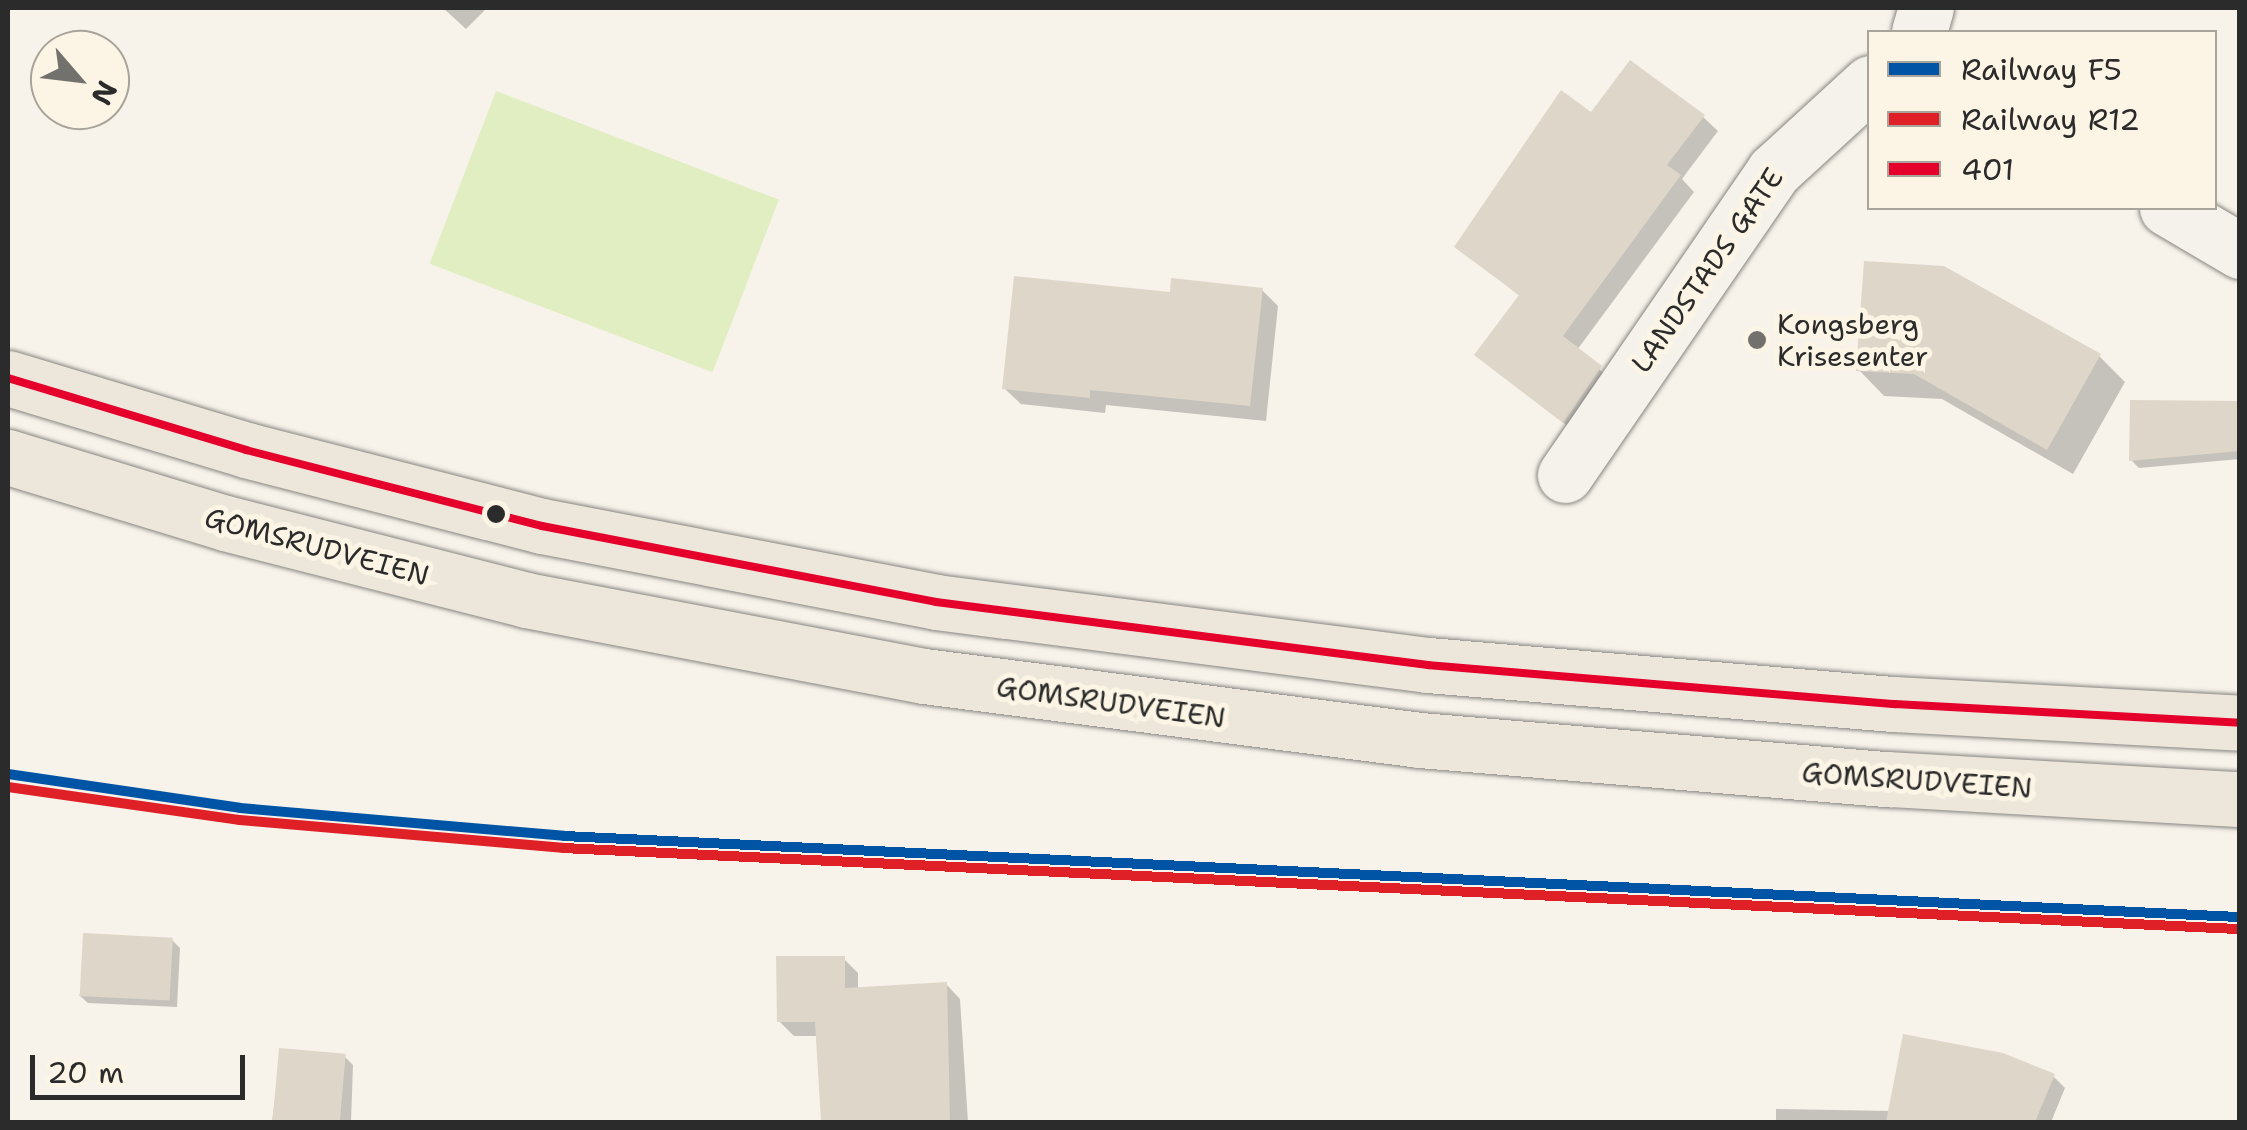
<!DOCTYPE html>
<style>
body{margin:0}
#map{position:relative;width:2247px;height:1130px;overflow:hidden;background:#f7f3ea;font-family:"Shantell Sans",sans-serif}
div>[style]{position:absolute}
.green>*{inset:0;background:#e0eec1;transform-origin:0 0}
.shadow>*{inset:0;background:#0003}
.building>*{inset:0;background:#dfd6ca;transform-origin:0 0}
.roads{filter:drop-shadow(0 0 2px #878581) drop-shadow(0 0 2px #878581)}
.minor>*{height:55px;margin:-27.5px;padding:0 27.5px;transform-origin:27.5px;border-radius:27.5px;background:#f5f2ec}
.major>*{height:55px;margin:-27.5px;padding:0 27.5px;transform-origin:27.5px;border-radius:27.5px;background:#ece7da}
.bus-1>*{height:8px;margin:-4px;padding:0 4px;transform-origin:4px;border-radius:4px;background:#e4002b}
.rail-1>*{height:10px;margin:-5px;padding:0 5px;transform-origin:5px;border-radius:5px;background:#0054a6}
.rail-2>*{height:10px;margin:-5px;padding:0 5px;transform-origin:5px;border-radius:5px;background:#df2027}
.dots>*{width:28px;height:28px;translate:-50% -50%;box-sizing:border-box;border:5px solid #fcf5e5;border-radius:50%}
span{translate:-50% -50%;white-space:nowrap;text-align:center;line-height:1.15;-webkit-text-stroke:10px #fcf5e5;paint-order:stroke}
.street-label{font-size:28px;color:#2b2b2b}
.poi-label{font-size:28px;color:#2b2b2b}
.left{translate:0 -50%;text-align:left}
.frame{position:absolute;inset:0;border:10px solid #2b2b2b;pointer-events:none}
.legend{position:absolute;left:1867px;top:30px;width:350px;height:180px;box-sizing:border-box;background:#fcf5e5;border:2px solid #a8a49b;margin:0;padding:12px 18px;list-style:none;font-size:30px;color:#2b2b2b}
.legend li{display:flex;align-items:center;gap:20px;height:50px}
.legend b{width:50px;border:2px solid #a8a49b}
.north{position:absolute;left:30px;top:30px;width:100px;height:100px;box-sizing:border-box;background:#fcf5e5;border:2px solid #a8a49b;border-radius:50%;rotate:118deg;font-size:28px;font-weight:700;line-height:40px;text-align:center;color:#2b2b2b}
.north::after{content:'';display:block;margin:auto;width:35px;height:45px;background:#72716e;clip-path:polygon(50% 0,100% 100%,50% 72%,0 100%)}
.scale{position:absolute;left:30px;top:1055px;width:215px;height:45px;box-sizing:border-box;border:5px solid #2b2b2b;border-top:0;padding-left:12px;font-size:30px;line-height:35px;white-space:nowrap;color:#2b2b2b;-webkit-text-stroke:8px #fcf5e5;paint-order:stroke}
</style>
<div id="map">
<div class="green">
<i style="left:496px;top:91px;width:303px;height:185px;rotate:21deg"></i>
</div>
<div class="shadow">
<i style="clip-path:polygon(443px 8px,487px 8px,466px 29px)"></i>
<i style="clip-path:polygon(1592px 116px,1703px 117px,1718px 131px,1682px 179px,1694px 192px,1577px 350px,1615px 383px,1579px 435px,1477px 355px,1521px 297px,1457px 246px)"></i>
<i style="clip-path:polygon(1262px 290px,1278px 306px,1266px 421px,1106px 405px,1105px 413px,1021px 404px,1004px 388px,1172px 294px)"></i>
<i style="clip-path:polygon(2099px 356px,2125px 382px,2073px 474px,1942px 399px,1884px 396px,1859px 370px)"></i>
<i style="clip-path:polygon(2240px 403px,2240px 459px,2139px 468px,2131px 460px)"></i>
<i style="clip-path:polygon(172px 940px,180px 948px,177px 1007px,88px 1003px,79px 995px)"></i>
<i style="clip-path:polygon(844px 959px,858px 973px,858px 989px,946px 984px,960px 999px,968px 1122px,824px 1122px,818px 1036px,794px 1036px,779px 1021px)"></i>
<i style="clip-path:polygon(281px 1051px,345px 1057px,353px 1065px,351px 1122px,272px 1122px)"></i>
<i style="clip-path:polygon(2053px 1076px,2065px 1088px,2051px 1122px,1776px 1122px,1776px 1109px,1891px 1111px)"></i>
</div>
<div class="building">
<i style="clip-path:polygon(1630px 60px,1705px 115px,1667px 165px,1681px 175px,1563px 336px,1602px 366px,1563px 423px,1474px 355px,1519px 295px,1454px 247px,1561px 90px,1591px 112px)"></i>
<i style="clip-path:polygon(1864px 261px,1944px 266px,2101px 354px,2047px 450px,1914px 374px,1856px 371px)"></i>
<i style="clip-path:polygon(1014px 276px,1170px 292px,1171px 278px,1263px 288px,1250px 406px,1090px 390px,1090px 398px,1002px 389px)"></i>
<i style="clip-path:polygon(2130px 400px,2240px 401px,2240px 451px,2129px 461px)"></i>
<i style="left:83px;top:933px;width:90px;height:63px;rotate:3deg"></i>
<i style="clip-path:polygon(776px 956px,845px 956px,845px 988px,947px 982px,950px 1122px,821px 1122px,815px 1022px,777px 1022px)"></i>
<i style="clip-path:polygon(1903px 1034px,2003px 1053px,2055px 1074px,2035px 1122px,1886px 1122px)"></i>
<i style="left:279px;top:1048px;width:67px;height:74px;rotate:5deg"></i>
</div>
<div class="roads">
<div class="minor">
<i style="left:1919px;top:32px;width:25px;rotate:-74deg"></i>
<i style="left:2167px;top:208px;width:85px;rotate:30.5deg"></i>
<i style="left:1565px;top:475px;width:369px;rotate:-55.5deg"></i>
<i style="left:1774px;top:171px;width:130px;rotate:-42.5deg"></i>
</div>
<div class="major">
<i style="left:8px;top:378px;width:249px;rotate:16.8deg"></i>
<i style="left:246px;top:450px;width:306px;rotate:14.4deg"></i>
<i style="left:542px;top:526px;width:401px;rotate:10.9deg"></i>
<i style="left:936px;top:602px;width:496px;rotate:7.3deg"></i>
<i style="left:1428px;top:665px;width:468px;rotate:4.8deg"></i>
<i style="left:1894px;top:704px;width:347px;rotate:3.1deg"></i>
<i style="left:8px;top:457px;width:227px;rotate:16.9deg"></i>
<i style="left:225px;top:523px;width:311px;rotate:14.3deg"></i>
<i style="left:526px;top:600px;width:405px;rotate:10.8deg"></i>
<i style="left:924px;top:676px;width:500px;rotate:7.35deg"></i>
<i style="left:1420px;top:740px;width:470px;rotate:4.8deg"></i>
<i style="left:1888px;top:779px;width:353px;rotate:3.3deg"></i>
</div>
</div>
<div class="bus-1">
<i style="left:8px;top:378px;width:249px;rotate:16.8deg"></i>
<i style="left:246px;top:450px;width:306px;rotate:14.4deg"></i>
<i style="left:542px;top:526px;width:401px;rotate:10.9deg"></i>
<i style="left:936px;top:602px;width:496px;rotate:7.3deg"></i>
<i style="left:1428px;top:665px;width:468px;rotate:4.8deg"></i>
<i style="left:1894px;top:704px;width:347px;rotate:3.1deg"></i>
</div>
<div class="rail-1">
<i style="left:8px;top:774px;width:234px;rotate:8.3deg"></i>
<i style="left:240px;top:808px;width:325px;rotate:4.9deg"></i>
<i style="left:564px;top:836px;width:1678px;rotate:2.77deg"></i>
</div>
<div class="rail-2">
<i style="left:8px;top:787px;width:233px;rotate:8.1deg"></i>
<i style="left:239px;top:820px;width:325px;rotate:4.9deg"></i>
<i style="left:563px;top:848px;width:1678px;rotate:2.77deg"></i>
</div>
<div class="dots">
<i style="left:1757px;top:340px;background:#72716e"></i>
<i style="left:496px;top:514px;background:#2b2b2b"></i>
</div>
<div class="street-label">
<span style="left:1707px;top:270px;rotate:-55deg">LANDSTADS GATE</span>
<span style="left:317px;top:546px;rotate:15deg">GOMSRUDVEIEN</span>
<span style="left:1111px;top:702px;rotate:8deg">GOMSRUDVEIEN</span>
<span style="left:1917px;top:780px;rotate:4deg">GOMSRUDVEIEN</span>
</div>
<div class="poi-label">
<span class="left" style="left:1777px;top:340px">Kongsberg<br>Krisesenter</span>
</div>
<div class="frame"></div>
<ul class="legend">
<li><b style="height:12px;background:#0054a6"></b>Railway F5</li>
<li><b style="height:12px;background:#df2027"></b>Railway R12</li>
<li><b style="height:12px;background:#e4002b"></b>401</li>
</ul>
<div class="north">N</div>
<div class="scale">20 m</div>
</div>
